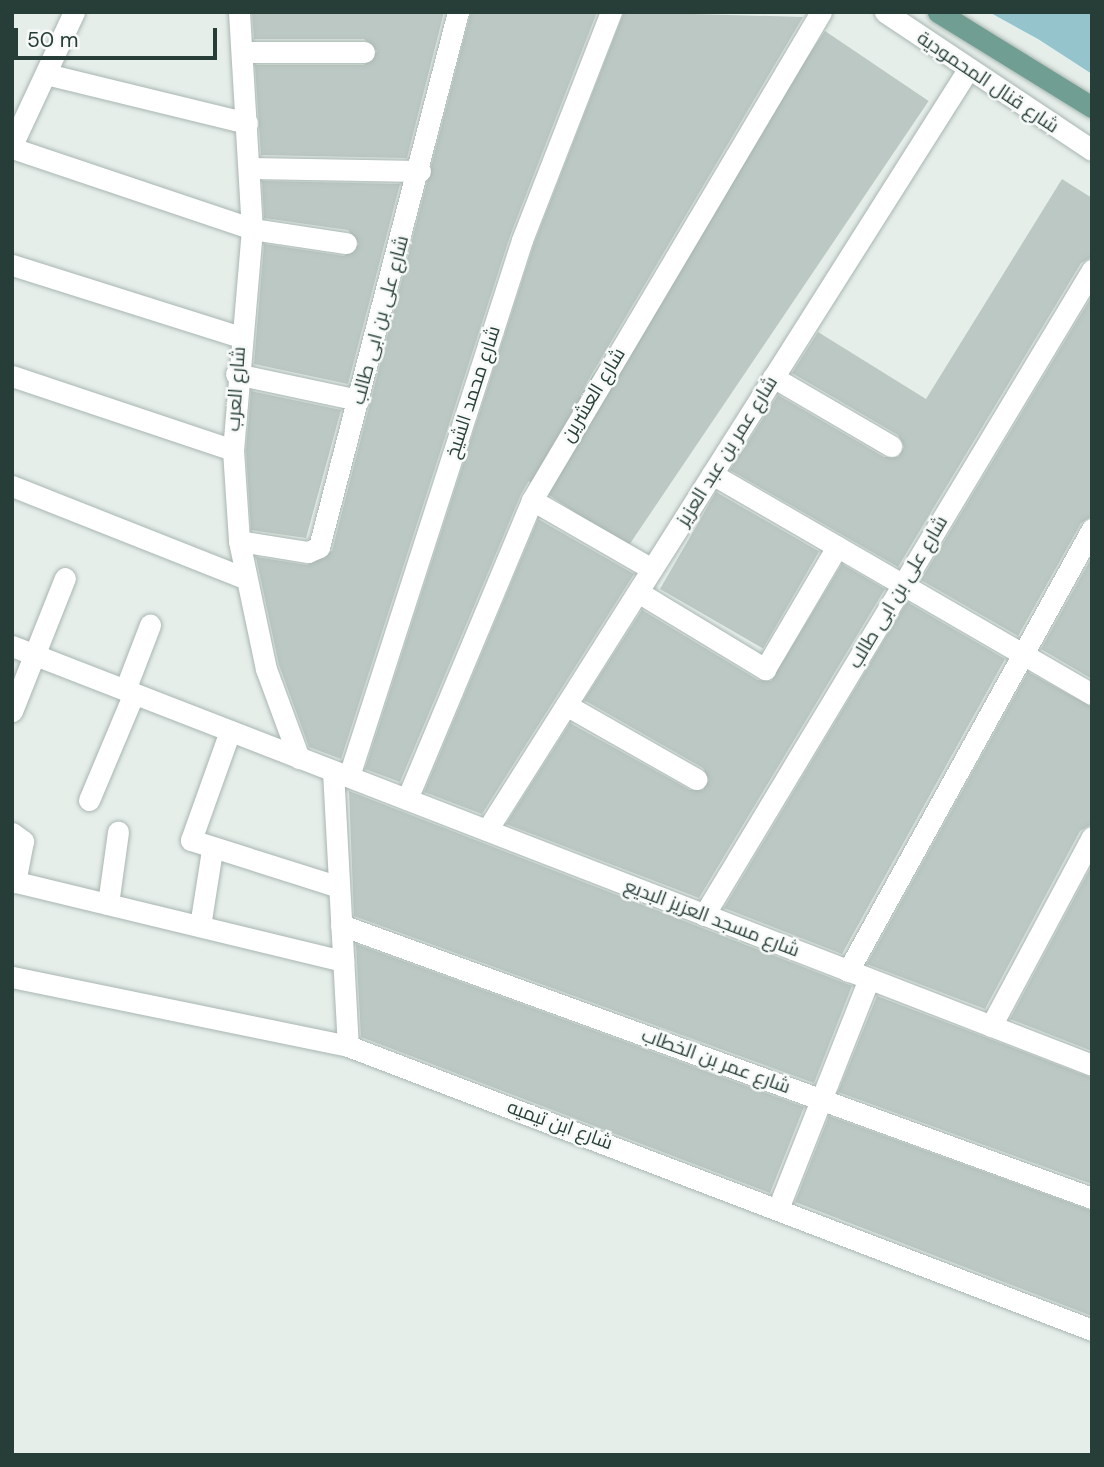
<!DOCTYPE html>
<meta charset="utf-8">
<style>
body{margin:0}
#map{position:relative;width:1104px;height:1467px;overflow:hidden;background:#e6eeea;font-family:"DM Sans",Cairo,sans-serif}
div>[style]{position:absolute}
.water>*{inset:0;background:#95c4cc}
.building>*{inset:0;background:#bcc8c3;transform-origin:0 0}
.roads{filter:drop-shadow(0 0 2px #a9b6b1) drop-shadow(0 0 2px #a9b6b1)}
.minor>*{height:21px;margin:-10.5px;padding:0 10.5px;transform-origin:10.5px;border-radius:10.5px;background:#fff}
.major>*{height:21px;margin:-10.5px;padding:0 10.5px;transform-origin:10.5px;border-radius:10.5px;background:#709e92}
span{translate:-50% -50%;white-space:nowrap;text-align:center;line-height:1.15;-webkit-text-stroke:5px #f7faf8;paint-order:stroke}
.street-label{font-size:19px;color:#273e38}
.frame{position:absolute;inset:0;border:14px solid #273e38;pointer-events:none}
.scale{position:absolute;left:14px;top:28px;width:203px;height:32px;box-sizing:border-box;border:4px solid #273e38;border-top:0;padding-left:9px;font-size:21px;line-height:24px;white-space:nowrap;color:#273e38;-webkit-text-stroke:5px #f7faf8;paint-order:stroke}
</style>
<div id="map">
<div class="water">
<i style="clip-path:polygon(989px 12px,1092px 12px,1092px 74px,1038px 39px)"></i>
</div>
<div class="building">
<i style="clip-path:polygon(252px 12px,444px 12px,407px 158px,261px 155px,255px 65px,364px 65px,377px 51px,364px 39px,254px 39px)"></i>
<i style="clip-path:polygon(471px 12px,597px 12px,510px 236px,341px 759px,309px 747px,279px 665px,256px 557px,307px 565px,332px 551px)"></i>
<i style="clip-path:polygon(624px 12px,803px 17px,521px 494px,400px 782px,365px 769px,534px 244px)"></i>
<i style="left:825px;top:31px;width:125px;height:539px;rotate:34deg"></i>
<i style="clip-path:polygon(1062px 179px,1092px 198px,1092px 257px,1081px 263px,898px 567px,730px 470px,778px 395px,884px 457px,898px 457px,904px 447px,898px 435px,792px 373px,818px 332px,926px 399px)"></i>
<i style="clip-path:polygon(262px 181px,400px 184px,348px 384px,254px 364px,264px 244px,344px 256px,359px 244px,348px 230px,264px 218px)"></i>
<i style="clip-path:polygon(1092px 296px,1092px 516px,1081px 523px,1018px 636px,921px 580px)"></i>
<i style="clip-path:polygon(251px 391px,341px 410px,306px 538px,251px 530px,246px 450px)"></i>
<i style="left:716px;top:492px;width:119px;height:112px;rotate:30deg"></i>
<i style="clip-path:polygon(538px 519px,634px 574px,482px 814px,424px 792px)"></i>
<i style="clip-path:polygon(1092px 557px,1092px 679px,1041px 649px)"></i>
<i style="clip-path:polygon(842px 564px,885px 589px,699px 898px,506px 824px,570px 723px,690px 790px,703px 790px,709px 780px,703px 768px,584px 700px,642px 610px,758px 680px,771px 681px)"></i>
<i style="clip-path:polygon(907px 602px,1005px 659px,842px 954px,724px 908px)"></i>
<i style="clip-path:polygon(1028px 672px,1092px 707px,1092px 824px,1080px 831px,985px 1009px,867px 964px)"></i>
<i style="clip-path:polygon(349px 791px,852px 986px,814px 1083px,354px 916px)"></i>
<i style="clip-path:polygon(1092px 865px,1092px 1051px,1010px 1019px)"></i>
<i style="clip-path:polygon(356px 944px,804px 1107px,770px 1193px,361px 1037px)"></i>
<i style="clip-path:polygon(877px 996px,1092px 1078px,1092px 1184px,838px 1092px)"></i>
<i style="clip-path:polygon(829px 1116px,1092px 1211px,1092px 1316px,795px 1202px)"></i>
</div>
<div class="roads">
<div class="minor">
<i style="left:239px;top:12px;width:217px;rotate:86.6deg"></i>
<i style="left:252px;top:229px;width:222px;rotate:94.9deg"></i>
<i style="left:233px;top:450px;width:91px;rotate:86.2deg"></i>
<i style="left:239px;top:541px;width:131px;rotate:78.1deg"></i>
<i style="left:266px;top:669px;width:95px;rotate:69.7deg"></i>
<i style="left:885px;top:12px;width:249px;rotate:33.7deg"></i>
<i style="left:242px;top:52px;width:122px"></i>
<i style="left:46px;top:74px;width:207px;rotate:13.7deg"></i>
<i style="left:12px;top:145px;width:147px;rotate:-65deg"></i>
<i style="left:12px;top:148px;width:253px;rotate:18.6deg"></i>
<i style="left:252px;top:229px;width:95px;rotate:8.5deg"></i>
<i style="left:251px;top:168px;width:169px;rotate:1deg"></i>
<i style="left:12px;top:265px;width:239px;rotate:17.5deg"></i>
<i style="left:236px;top:374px;width:125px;rotate:12deg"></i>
<i style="left:12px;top:376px;width:233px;rotate:18.5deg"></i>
<i style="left:773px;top:377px;width:137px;rotate:30.3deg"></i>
<i style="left:712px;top:474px;width:439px;rotate:30.1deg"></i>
<i style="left:12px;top:486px;width:250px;rotate:21.6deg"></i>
<i style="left:532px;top:500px;width:138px;rotate:29.9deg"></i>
<i style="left:239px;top:541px;width:70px;rotate:9.1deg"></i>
<i style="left:308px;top:552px;width:12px;rotate:-24deg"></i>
<i style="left:319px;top:547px;width:553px;rotate:-75.44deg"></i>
<i style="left:638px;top:592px;width:149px;rotate:31.2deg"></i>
<i style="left:765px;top:669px;width:142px;rotate:-59.5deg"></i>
<i style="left:12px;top:646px;width:1158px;rotate:21.2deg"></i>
<i style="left:125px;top:690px;width:70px;rotate:-69deg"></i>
<i style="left:566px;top:705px;width:150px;rotate:29.6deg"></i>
<i style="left:12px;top:711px;width:143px;rotate:-68.3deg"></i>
<i style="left:230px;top:731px;width:116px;rotate:109.7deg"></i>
<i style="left:191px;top:840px;width:155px;rotate:17.6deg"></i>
<i style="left:333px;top:771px;width:275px;rotate:86.9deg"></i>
<i style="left:349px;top:776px;width:563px;rotate:-72.11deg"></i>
<i style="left:522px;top:240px;width:245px;rotate:-68.7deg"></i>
<i style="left:407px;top:799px;width:324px;rotate:-67.3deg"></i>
<i style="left:532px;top:500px;width:567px;rotate:-59.37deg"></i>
<i style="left:89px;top:800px;width:116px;rotate:-67.2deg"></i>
<i style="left:487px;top:830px;width:898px;rotate:-57.69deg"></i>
<i style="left:12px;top:833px;width:14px;rotate:36deg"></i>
<i style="left:23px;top:841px;width:42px;rotate:101deg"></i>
<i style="left:12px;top:881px;width:341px;rotate:13.6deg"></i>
<i style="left:108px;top:904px;width:73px;rotate:-82.1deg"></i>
<i style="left:704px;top:915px;width:753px;rotate:-58.97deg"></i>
<i style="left:341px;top:925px;width:799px;rotate:19.98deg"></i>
<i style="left:200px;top:926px;width:77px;rotate:-81deg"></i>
<i style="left:848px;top:971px;width:505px;rotate:-61.1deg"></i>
<i style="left:12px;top:977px;width:343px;rotate:11.6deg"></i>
<i style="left:348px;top:1046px;width:796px;rotate:20.89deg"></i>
<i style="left:991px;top:1026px;width:214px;rotate:-61.9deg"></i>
<i style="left:779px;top:1206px;width:244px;rotate:-68.4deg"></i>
</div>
<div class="major">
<i style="left:938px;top:12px;width:181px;rotate:31.7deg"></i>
</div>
</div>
<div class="street-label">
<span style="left:988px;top:82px;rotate:34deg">شارع قنال المحمودية</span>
<span style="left:380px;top:320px;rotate:-75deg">شارع على بن ابى طالب</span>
<span style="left:236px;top:389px;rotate:-86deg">شارع العرب</span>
<span style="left:473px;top:392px;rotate:-72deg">شارع محمد الشيخ</span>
<span style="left:593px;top:395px;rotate:-59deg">شارع العشرين</span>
<span style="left:727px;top:451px;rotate:-58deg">شارع عمر بن عبد العزيز</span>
<span style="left:898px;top:592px;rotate:-59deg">شارع على بن ابى طالب</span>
<span style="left:712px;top:918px;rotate:21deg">شارع مسجد العزيز البديع</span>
<span style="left:716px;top:1061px;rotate:20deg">شارع عمر بن الخطاب</span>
<span style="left:560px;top:1125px;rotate:20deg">شارع ابن تيميه</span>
</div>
<div class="frame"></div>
<div class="scale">50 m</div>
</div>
